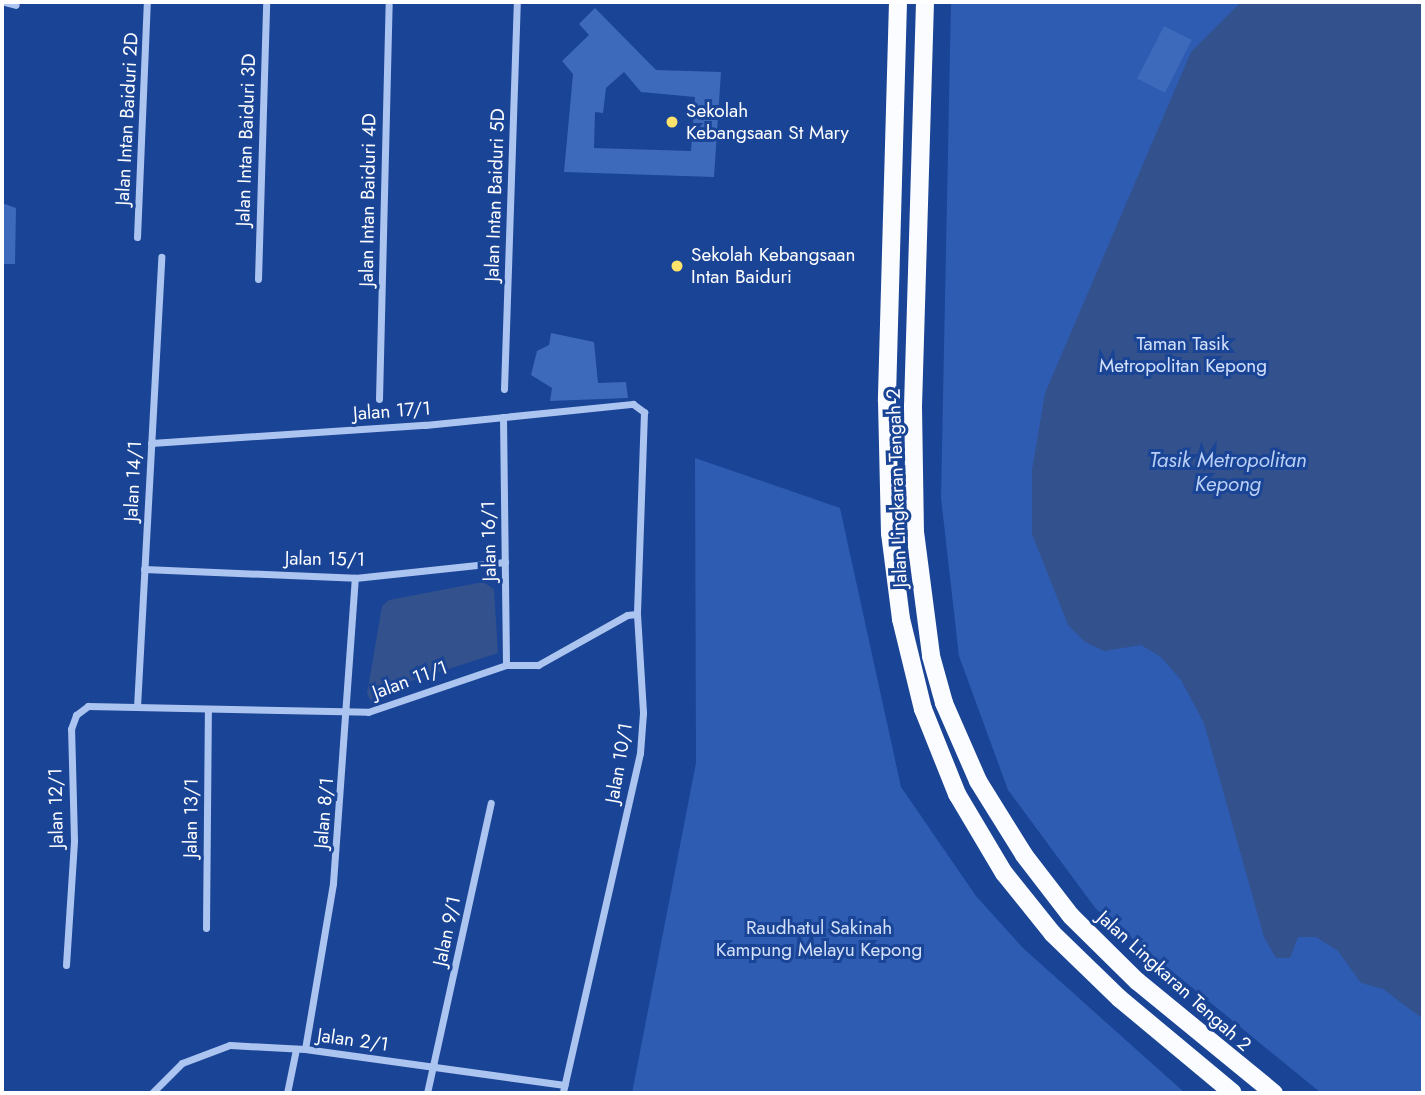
<!DOCTYPE html>
<style>
body{margin:0}
#map{position:relative;width:1425px;height:1095px;overflow:hidden;background:#1a4495;font-family:Jost,sans-serif}
div>[style]{position:absolute}
.green>*{inset:0;background:#2e5cb3}
.water>*{inset:0;background:#33518c}
.building>*{inset:0;background:#3e6abb;transform-origin:0 0}
.minor>*{height:7px;margin:-3.5px;padding:0 3.5px;transform-origin:3.5px;border-radius:3.5px;background:#acc4f0}
.trunk>*{height:18px;margin:-9px;padding:0 9px;transform-origin:9px;border-radius:9px;background:#fafcff}
.dots>*{width:19px;height:19px;translate:-50% -50%;box-sizing:border-box;border:4px solid #1a4495;border-radius:50%}
span{translate:-50% -50%;white-space:nowrap;text-align:center;line-height:1.15;-webkit-text-stroke:6px #1a4495;paint-order:stroke}
.poi-label{font-size:19px;color:#fff}
.left{translate:0 -50%;text-align:left}
.street-label{font-size:19px;color:#fff}
.park-label{font-size:19px;color:#d3e1fb}
.water-label{font-size:21px;color:#b9cff6;font-style:italic}
.frame{position:absolute;inset:0;border:4px solid #fff;pointer-events:none}
</style>
<div id="map">
<div class="green">
<i style="clip-path:polygon(951px 2px,1423px 2px,1423px 1093px,1321px 1093px,1096px 909px,1008px 790px,959px 656px,941px 498px)"></i>
<i style="clip-path:polygon(695px 458px,840px 508px,901px 787px,976px 896px,1024px 949px,1185px 1093px,632px 1093px,696px 763px)"></i>
</div>
<div class="water">
<i style="clip-path:polygon(1241px 2px,1423px 2px,1423px 1019px,1383px 989px,1361px 983px,1338px 951px,1316px 937px,1298px 937px,1290px 958px,1276px 958px,1264px 937px,1204px 723px,1181px 680px,1161px 657px,1141px 645px,1104px 651px,1085px 642px,1068px 625px,1032px 534px,1032px 470px,1045px 393px,1191px 52px)"></i>
<i style="clip-path:polygon(483px 582px,494px 589px,498px 653px,399px 685px,373px 704px,367px 694px,382px 606px,389px 600px)"></i>
</div>
<div class="building">
<i style="clip-path:polygon(evenodd,595px 8px,656px 70px,721px 72px,714px 177px,564px 172px,573px 74px,562px 61px,589px 35px,579px 24px,595px 8px,624px 72px,641px 92px,695px 97px,691px 151px,594px 148px,595px 112px,603px 113px,606px 88px,624px 72px)"></i>
<i style="left:1164px;top:26px;width:31px;height:59px;rotate:27deg"></i>
<i style="clip-path:polygon(2px 203px,16px 208px,15px 264px,2px 264px)"></i>
<i style="clip-path:polygon(551px 333px,594px 342px,598px 383px,626px 382px,628px 398px,550px 401px,552px 388px,531px 375px,537px 351px,549px 345px)"></i>
</div>
<div class="minor">
<i style="left:5px;top:2px;width:11px;rotate:15deg"></i>
<i style="left:137px;top:237px;width:235px;rotate:-87.6deg"></i>
<i style="left:258px;top:279px;width:277px;rotate:-88.3deg"></i>
<i style="left:504px;top:389px;width:387px;rotate:-88.1deg"></i>
<i style="left:379px;top:399px;width:397px;rotate:-88.6deg"></i>
<i style="left:503px;top:417px;width:248px;rotate:89.3deg"></i>
<i style="left:151px;top:443px;width:275px;rotate:-3.8deg"></i>
<i style="left:425px;top:425px;width:209px;rotate:-5.8deg"></i>
<i style="left:633px;top:404px;width:14px;rotate:36deg"></i>
<i style="left:644px;top:412px;width:202px;rotate:92deg"></i>
<i style="left:637px;top:614px;width:99px;rotate:86.5deg"></i>
<i style="left:643px;top:713px;width:40px;rotate:94.3deg"></i>
<i style="left:640px;top:753px;width:349px;rotate:102.8deg"></i>
<i style="left:144px;top:569px;width:211px;rotate:2.4deg"></i>
<i style="left:355px;top:578px;width:151px;rotate:-6.1deg"></i>
<i style="left:137px;top:707px;width:451px;rotate:-86.9deg"></i>
<i style="left:206px;top:928px;width:219px;rotate:-89.5deg"></i>
<i style="left:66px;top:965px;width:125px;rotate:-86.3deg"></i>
<i style="left:74px;top:840px;width:111px;rotate:-91.5deg"></i>
<i style="left:71px;top:729px;width:15px;rotate:-70deg"></i>
<i style="left:76px;top:715px;width:15px;rotate:-37deg"></i>
<i style="left:88px;top:706px;width:280px;rotate:1.2deg"></i>
<i style="left:368px;top:712px;width:146px;rotate:-18.8deg"></i>
<i style="left:506px;top:665px;width:32px"></i>
<i style="left:538px;top:665px;width:102px;rotate:-29.3deg"></i>
<i style="left:627px;top:615px;width:10px;rotate:-6deg"></i>
<i style="left:305px;top:1049px;width:168px;rotate:-80.4deg"></i>
<i style="left:333px;top:883px;width:306px;rotate:-85.9deg"></i>
<i style="left:152px;top:1093px;width:42px;rotate:-45deg"></i>
<i style="left:182px;top:1063px;width:51px;rotate:-20.6deg"></i>
<i style="left:230px;top:1045px;width:75px;rotate:3.1deg"></i>
<i style="left:305px;top:1049px;width:262px;rotate:7.9deg"></i>
<i style="left:287px;top:1093px;width:45px;rotate:-78.4deg"></i>
<i style="left:427px;top:1093px;width:297px;rotate:-77.6deg"></i>
</div>
<div class="trunk">
<i style="left:898px;top:2px;width:399px;rotate:91.6deg"></i>
<i style="left:887px;top:401px;width:132px;rotate:88.7deg"></i>
<i style="left:890px;top:533px;width:87px;rotate:82.7deg"></i>
<i style="left:901px;top:619px;width:93px;rotate:76.3deg"></i>
<i style="left:923px;top:709px;width:92px;rotate:68.2deg"></i>
<i style="left:957px;top:794px;width:92px;rotate:59.3deg"></i>
<i style="left:1004px;top:873px;width:78px;rotate:51.2deg"></i>
<i style="left:1053px;top:934px;width:92px;rotate:44.1deg"></i>
<i style="left:1119px;top:998px;width:148px;rotate:39.8deg"></i>
<i style="left:925px;top:2px;width:405px;rotate:91.7deg"></i>
<i style="left:913px;top:407px;width:125px;rotate:89.1deg"></i>
<i style="left:915px;top:532px;width:125px;rotate:82.6deg"></i>
<i style="left:931px;top:656px;width:49px;rotate:74.5deg"></i>
<i style="left:944px;top:703px;width:85px;rotate:66.4deg"></i>
<i style="left:978px;top:781px;width:87px;rotate:58.1deg"></i>
<i style="left:1024px;top:855px;width:77px;rotate:52.4deg"></i>
<i style="left:1071px;top:916px;width:93px;rotate:44.6deg"></i>
<i style="left:1137px;top:981px;width:177px;rotate:39.3deg"></i>
</div>
<div class="dots">
<i style="left:672px;top:122px;background:#ffe36b"></i>
<i style="left:677px;top:266px;background:#ffe36b"></i>
</div>
<div class="poi-label">
<span class="left" style="left:686px;top:122px">Sekolah<br>Kebangsaan St Mary</span>
<span class="left" style="left:691px;top:266px">Sekolah Kebangsaan<br>Intan Baiduri</span>
</div>
<div class="street-label">
<span style="left:127px;top:119px;rotate:-87deg">Jalan Intan Baiduri 2D</span>
<span style="left:246px;top:140px;rotate:-88deg">Jalan Intan Baiduri 3D</span>
<span style="left:495px;top:195px;rotate:-88deg">Jalan Intan Baiduri 5D</span>
<span style="left:368px;top:200px;rotate:-89deg">Jalan Intan Baiduri 4D</span>
<span style="left:392px;top:411px;rotate:-4deg">Jalan 17/1</span>
<span style="left:133px;top:481px;rotate:-87deg">Jalan 14/1</span>
<span style="left:897px;top:488px;rotate:-92deg">Jalan Lingkaran Tengah 2</span>
<span style="left:489px;top:541px;rotate:-91deg">Jalan 16/1</span>
<span style="left:325px;top:559px;rotate:1deg">Jalan 15/1</span>
<span style="left:410px;top:680px;rotate:-20deg">Jalan 11/1</span>
<span style="left:619px;top:763px;rotate:-80deg">Jalan 10/1</span>
<span style="left:56px;top:808px;rotate:-91deg">Jalan 12/1</span>
<span style="left:324px;top:813px;rotate:-85deg">Jalan 8/1</span>
<span style="left:191px;top:818px;rotate:-89deg">Jalan 13/1</span>
<span style="left:447px;top:931px;rotate:-78deg">Jalan 9/1</span>
<span style="left:1174px;top:981px;rotate:42deg">Jalan Lingkaran Tengah 2</span>
<span style="left:353px;top:1040px;rotate:8deg">Jalan 2/1</span>
</div>
<div class="park-label">
<span style="left:1183px;top:355px">Taman Tasik<br>Metropolitan Kepong</span>
<span style="left:819px;top:939px">Raudhatul Sakinah<br>Kampung Melayu Kepong</span>
</div>
<div class="water-label">
<span style="left:1228px;top:472px">Tasik Metropolitan<br>Kepong</span>
</div>
<div class="frame"></div>
</div>
